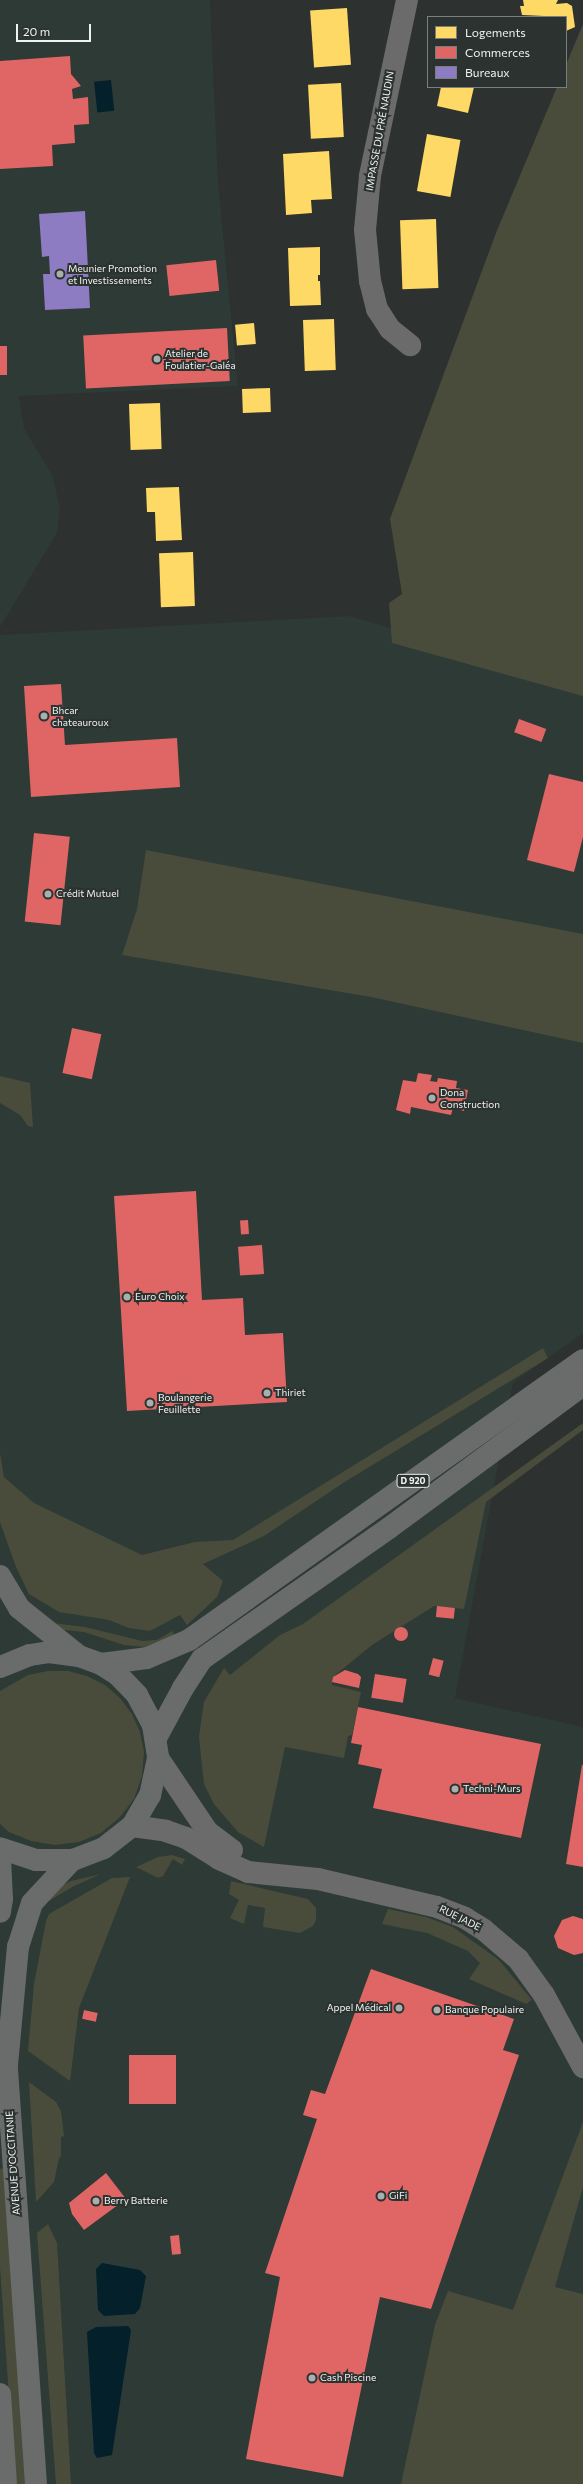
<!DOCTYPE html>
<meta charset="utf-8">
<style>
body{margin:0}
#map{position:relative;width:583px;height:2484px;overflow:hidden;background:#2d312f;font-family:Commissioner,sans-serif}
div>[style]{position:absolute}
.built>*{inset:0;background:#2d3a35}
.green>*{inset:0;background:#494c3b}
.water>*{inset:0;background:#04202a;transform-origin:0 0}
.homes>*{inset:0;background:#ffd966;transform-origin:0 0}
.shops>*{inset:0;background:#e06666;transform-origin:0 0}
.round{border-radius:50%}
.offices>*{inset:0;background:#8e7cc3}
.minor>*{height:22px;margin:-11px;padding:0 11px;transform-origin:11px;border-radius:11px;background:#6a6b6a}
.major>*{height:22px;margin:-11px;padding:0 11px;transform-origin:11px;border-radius:11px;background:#696c6a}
.dots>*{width:11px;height:11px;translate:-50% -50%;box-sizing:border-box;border:2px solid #2c3230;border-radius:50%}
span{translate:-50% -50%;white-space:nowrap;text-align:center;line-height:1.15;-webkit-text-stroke:4px #2c3230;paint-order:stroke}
.shield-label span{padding:1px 3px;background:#2c3230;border:1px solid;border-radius:3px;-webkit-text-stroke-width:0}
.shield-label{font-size:9px;color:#eef2f0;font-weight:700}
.street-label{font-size:10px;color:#eef2f0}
.poi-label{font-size:10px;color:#eef2f0}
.left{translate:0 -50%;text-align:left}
.right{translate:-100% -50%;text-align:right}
.legend{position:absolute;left:427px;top:16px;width:140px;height:72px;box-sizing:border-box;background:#2c3230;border:1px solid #7a7f7d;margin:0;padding:5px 7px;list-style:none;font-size:12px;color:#eef2f0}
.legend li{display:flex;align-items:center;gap:8px;height:20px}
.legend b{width:20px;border:1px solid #7a7f7d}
.scale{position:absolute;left:16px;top:24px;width:75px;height:18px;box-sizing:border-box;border:2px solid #eef2f0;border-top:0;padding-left:5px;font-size:12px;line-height:14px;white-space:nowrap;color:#eef2f0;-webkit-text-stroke:3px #2c3230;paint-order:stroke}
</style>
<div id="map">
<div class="built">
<i style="clip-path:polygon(0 0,210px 0,218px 182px,238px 386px,19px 396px,24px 428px,53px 477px,60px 509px,57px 533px,0 627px)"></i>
<i style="clip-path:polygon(349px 616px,583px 683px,583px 1333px,513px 1383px,455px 1698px,583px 1727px,583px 2484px,0 2484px,0 635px)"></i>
</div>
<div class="green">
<i style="clip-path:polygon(583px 24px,583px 696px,392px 643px,389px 603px,402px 594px,390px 519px,496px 233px,557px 87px,566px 87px,566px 65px)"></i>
<i style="clip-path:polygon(146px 850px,583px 934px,583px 1043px,371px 997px,122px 955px,137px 909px)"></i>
<i style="clip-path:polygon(0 1076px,30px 1083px,33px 1127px,28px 1126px,20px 1115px,0 1103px)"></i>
<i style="clip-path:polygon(543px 1348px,548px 1358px,343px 1483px,264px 1536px,203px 1564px,223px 1581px,217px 1597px,187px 1625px,180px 1615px,150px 1631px,129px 1628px,109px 1620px,59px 1612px,29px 1594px,16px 1567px,0 1522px,0 1453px,4px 1477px,34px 1503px,142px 1555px,195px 1542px,233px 1540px)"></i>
<i style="clip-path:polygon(583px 1423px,583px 1430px,486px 1502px,464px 1609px,434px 1606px,372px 1645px,333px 1677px,332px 1685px,361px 1692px,352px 1735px,348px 1736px,344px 1758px,285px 1747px,264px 1847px,238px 1832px,214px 1804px,204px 1784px,201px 1757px,199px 1736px,204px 1702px,224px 1668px,230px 1675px,280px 1635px,303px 1624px)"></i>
<i style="clip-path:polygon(52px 1623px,85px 1627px,142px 1641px,157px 1640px,172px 1631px,174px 1635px,144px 1647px,124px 1645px,84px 1632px,55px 1629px)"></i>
<i style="clip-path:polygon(48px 1671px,68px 1671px,87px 1676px,105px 1685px,120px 1698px,132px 1714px,140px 1732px,144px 1752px,142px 1776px,134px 1799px,119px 1818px,101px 1833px,79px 1842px,55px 1845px,31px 1841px,9px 1832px,0 1824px,0 1691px,28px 1675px)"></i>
<i style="clip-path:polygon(172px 1855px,185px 1859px,182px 1865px,173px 1859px,163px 1876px,158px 1878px,136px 1867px,158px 1857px)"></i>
<i style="clip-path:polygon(101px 1874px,74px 1886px,44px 1904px,59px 1887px,71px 1881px)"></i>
<i style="clip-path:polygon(130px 1877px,79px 2008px,70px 2081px,28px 2051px,34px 1984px,46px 1921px,49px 1914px,112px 1878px)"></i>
<i style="clip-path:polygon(231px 1881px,308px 1899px,316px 1908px,316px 1920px,313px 1926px,300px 1933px,263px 1927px,265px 1908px,248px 1905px,244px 1924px,230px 1918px,239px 1900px,229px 1894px)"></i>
<i style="clip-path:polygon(388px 1909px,426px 1917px,453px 1927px,499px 1960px,532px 2000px,526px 2004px,469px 1979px,480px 1963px,468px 1951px,427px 1933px,382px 1924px)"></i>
<i style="clip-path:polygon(29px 2082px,56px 2102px,61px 2111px,64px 2136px,61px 2137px,61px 2156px,59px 2158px,54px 2182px,36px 2202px)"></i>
<i style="clip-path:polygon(583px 2122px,583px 2187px,555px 2287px,583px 2294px,583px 2484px,401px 2484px,435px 2325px,448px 2291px,513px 2310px)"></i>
<i style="clip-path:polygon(4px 2168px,26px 2484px,15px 2484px,0 2267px,0 2169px)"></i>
<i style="clip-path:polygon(48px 2224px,57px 2243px,71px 2484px,56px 2484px,37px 2233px)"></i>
</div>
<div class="water">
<i style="left:111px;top:80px;width:31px;height:17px;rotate:84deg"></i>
<i style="clip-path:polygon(102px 2263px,140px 2270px,146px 2276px,140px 2308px,135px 2314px,104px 2316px,98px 2310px,96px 2269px)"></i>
<i style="clip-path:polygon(128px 2326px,131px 2330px,112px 2455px,97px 2458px,94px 2453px,87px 2332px,96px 2327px)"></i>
</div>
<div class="homes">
<i style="clip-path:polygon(523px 0,558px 0,556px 4px,567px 3px,572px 6px,575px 27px,566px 31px,566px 17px,522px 15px,520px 6px,524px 6px)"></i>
<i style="left:347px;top:8px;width:57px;height:37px;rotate:86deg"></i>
<i style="left:341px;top:83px;width:54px;height:33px;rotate:87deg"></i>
<i style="clip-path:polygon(441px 87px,474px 87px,468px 113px,437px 106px)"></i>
<i style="left:427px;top:134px;width:34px;height:58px;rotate:10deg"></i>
<i style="clip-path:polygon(329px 151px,332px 199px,311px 200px,312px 213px,286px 215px,283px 154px)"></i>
<i style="left:436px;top:219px;width:69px;height:36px;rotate:88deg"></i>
<i style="clip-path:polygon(320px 247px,320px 275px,318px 275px,318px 281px,320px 281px,321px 305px,290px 306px,288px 248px)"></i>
<i style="left:334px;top:319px;width:51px;height:31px;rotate:88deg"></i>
<i style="left:254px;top:323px;width:21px;height:19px;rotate:85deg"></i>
<i style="left:270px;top:388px;width:24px;height:28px;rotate:88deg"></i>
<i style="left:160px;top:403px;width:46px;height:31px;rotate:88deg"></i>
<i style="clip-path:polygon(179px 487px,182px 540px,156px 541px,155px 512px,147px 512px,146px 488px)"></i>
<i style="left:193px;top:552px;width:54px;height:34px;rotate:88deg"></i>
</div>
<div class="shops">
<i style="clip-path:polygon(70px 56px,71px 74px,81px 86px,72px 89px,73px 99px,88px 97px,89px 124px,74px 125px,75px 143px,52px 145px,53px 166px,0 169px,0 61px)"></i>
<i style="left:216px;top:260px;width:31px;height:50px;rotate:84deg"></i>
<i style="left:227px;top:328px;width:53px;height:144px;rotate:87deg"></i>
<i style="left:0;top:346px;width:7px;height:29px"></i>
<i style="clip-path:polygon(61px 684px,65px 745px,177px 738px,180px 787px,31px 797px,24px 686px)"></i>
<i style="left:519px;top:719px;width:29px;height:14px;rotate:20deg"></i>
<i style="clip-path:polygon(549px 774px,583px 782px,583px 837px,574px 872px,527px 860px)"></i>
<i style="left:34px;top:833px;width:36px;height:89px;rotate:6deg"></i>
<i style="left:72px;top:1028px;width:30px;height:46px;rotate:12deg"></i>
<i style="clip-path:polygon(418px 1073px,432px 1075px,430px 1081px,437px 1082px,438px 1078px,457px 1081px,456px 1088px,468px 1090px,464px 1111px,453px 1108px,451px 1115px,411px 1107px,410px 1114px,396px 1110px,403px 1080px,416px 1082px)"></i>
<i style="clip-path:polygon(196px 1191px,202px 1300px,243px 1298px,245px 1335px,283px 1333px,287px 1402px,127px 1411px,114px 1196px)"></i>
<i style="left:248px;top:1220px;width:14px;height:8px;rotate:86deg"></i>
<i style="left:262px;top:1245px;width:29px;height:24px;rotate:86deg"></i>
<i style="left:437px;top:1606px;width:18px;height:11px;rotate:6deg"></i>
<i class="round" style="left:394px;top:1627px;width:14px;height:14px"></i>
<i style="left:433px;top:1658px;width:11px;height:17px;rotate:15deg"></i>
<i style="clip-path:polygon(345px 1670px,358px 1674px,361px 1677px,359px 1688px,332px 1682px,333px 1677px)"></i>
<i style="left:375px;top:1674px;width:32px;height:24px;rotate:9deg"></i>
<i style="clip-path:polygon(358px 1707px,541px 1744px,521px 1838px,373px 1808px,382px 1769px,358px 1764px,362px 1745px,351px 1743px)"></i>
<i style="clip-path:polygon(582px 1765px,583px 1765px,583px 1867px,566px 1864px)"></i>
<i style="clip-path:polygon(573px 1916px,583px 1919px,583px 1953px,574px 1955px,558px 1948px,554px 1936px,562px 1920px)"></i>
<i style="clip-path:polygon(371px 1969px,514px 2019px,503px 2050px,519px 2055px,431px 2309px,380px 2297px,343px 2477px,246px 2459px,280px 2277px,265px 2273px,317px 2119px,303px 2115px,311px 2090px,325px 2094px)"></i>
<i style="left:84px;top:2010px;width:14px;height:9px;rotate:12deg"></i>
<i style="left:129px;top:2055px;width:47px;height:49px"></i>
<i style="clip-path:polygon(106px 2173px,126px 2199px,84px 2230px,72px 2214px,69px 2203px)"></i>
<i style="left:179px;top:2235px;width:19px;height:9px;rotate:84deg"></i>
</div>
<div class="offices">
<i style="clip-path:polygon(85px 211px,90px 308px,45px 310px,43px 274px,50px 274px,49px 256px,42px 257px,39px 214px)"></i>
</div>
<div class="minor">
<i style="left:407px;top:0;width:180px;rotate:101.9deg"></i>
<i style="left:370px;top:176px;width:54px;rotate:95.3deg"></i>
<i style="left:365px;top:230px;width:51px;rotate:84.4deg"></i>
<i style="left:370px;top:281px;width:29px;rotate:76deg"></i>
<i style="left:377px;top:309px;width:24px;rotate:57deg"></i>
<i style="left:390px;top:329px;width:26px;rotate:39deg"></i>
<i style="left:158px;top:1758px;width:89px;rotate:56deg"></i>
<i style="left:208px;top:1832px;width:30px;rotate:37deg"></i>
<i style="left:132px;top:1826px;width:34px;rotate:8deg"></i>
<i style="left:166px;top:1831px;width:21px;rotate:19deg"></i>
<i style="left:186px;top:1838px;width:39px;rotate:32deg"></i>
<i style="left:219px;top:1859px;width:32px;rotate:24deg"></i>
<i style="left:248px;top:1872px;width:70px;rotate:5.7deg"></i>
<i style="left:318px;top:1879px;width:122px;rotate:13.2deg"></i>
<i style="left:437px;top:1907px;width:30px;rotate:21deg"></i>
<i style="left:465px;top:1918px;width:22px;rotate:32deg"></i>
<i style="left:484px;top:1930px;width:45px;rotate:40.5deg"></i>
<i style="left:518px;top:1959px;width:44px;rotate:54.2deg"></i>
<i style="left:544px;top:1995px;width:82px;rotate:61.6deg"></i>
</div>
<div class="major">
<i style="left:0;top:1576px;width:37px;rotate:59deg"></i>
<i style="left:19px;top:1608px;width:77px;rotate:38.7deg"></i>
<i style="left:101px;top:1664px;width:46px;rotate:-7.4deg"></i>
<i style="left:147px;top:1658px;width:46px;rotate:-23.2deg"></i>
<i style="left:189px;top:1640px;width:483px;rotate:-35.4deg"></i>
<i style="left:0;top:1667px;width:32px;rotate:-22deg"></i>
<i style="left:30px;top:1655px;width:19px;rotate:-9deg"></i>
<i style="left:49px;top:1652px;width:30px;rotate:8deg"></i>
<i style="left:79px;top:1656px;width:23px;rotate:20deg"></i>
<i style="left:101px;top:1664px;width:20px;rotate:33deg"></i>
<i style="left:118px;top:1675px;width:28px;rotate:46deg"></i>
<i style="left:137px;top:1695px;width:34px;rotate:62deg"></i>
<i style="left:153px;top:1725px;width:33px;rotate:81deg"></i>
<i style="left:158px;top:1758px;width:38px;rotate:102deg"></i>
<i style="left:150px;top:1795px;width:36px;rotate:120deg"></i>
<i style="left:132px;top:1826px;width:36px;rotate:142deg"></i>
<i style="left:104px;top:1848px;width:34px;rotate:159deg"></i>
<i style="left:72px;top:1860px;width:36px;rotate:180deg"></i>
<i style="left:36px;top:1860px;width:38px;rotate:-162deg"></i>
<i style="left:156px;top:1738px;width:57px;rotate:-61.6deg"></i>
<i style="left:183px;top:1688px;width:35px;rotate:-57deg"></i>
<i style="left:202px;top:1659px;width:228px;rotate:-35deg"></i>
<i style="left:389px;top:1528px;width:241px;rotate:-36.4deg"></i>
<i style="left:0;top:1858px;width:41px;rotate:87.2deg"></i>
<i style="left:2px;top:1899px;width:13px;rotate:99deg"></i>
<i style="left:0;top:2394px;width:90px;rotate:86.2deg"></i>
<i style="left:36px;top:2484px;width:420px;rotate:-94deg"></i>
<i style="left:7px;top:2065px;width:119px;rotate:-84.7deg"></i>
<i style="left:18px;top:1947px;width:46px;rotate:-72.3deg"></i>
<i style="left:32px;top:1903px;width:59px;rotate:-47.1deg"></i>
</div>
<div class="dots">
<i style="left:60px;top:274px;background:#aaaeac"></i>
<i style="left:157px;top:359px;background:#aaaeac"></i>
<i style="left:44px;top:716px;background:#aaaeac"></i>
<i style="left:48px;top:894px;background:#aaaeac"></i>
<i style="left:432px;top:1098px;background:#aaaeac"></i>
<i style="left:127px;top:1297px;background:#aaaeac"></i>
<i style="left:267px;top:1393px;background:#aaaeac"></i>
<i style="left:150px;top:1403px;background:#aaaeac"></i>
<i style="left:455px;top:1789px;background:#aaaeac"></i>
<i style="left:399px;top:2008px;background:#aaaeac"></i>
<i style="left:437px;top:2010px;background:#aaaeac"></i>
<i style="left:381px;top:2196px;background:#aaaeac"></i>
<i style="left:96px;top:2201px;background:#aaaeac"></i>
<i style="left:312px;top:2378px;background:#aaaeac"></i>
</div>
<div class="shield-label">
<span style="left:413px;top:1481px">D 920</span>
</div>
<div class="street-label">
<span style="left:380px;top:131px;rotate:-80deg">IMPASSE DU PRÉ NAUDIN</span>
<span style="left:460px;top:1918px;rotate:26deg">RUE JADE</span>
<span style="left:13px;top:2163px;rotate:-94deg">AVENUE D'OCCITANIE</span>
</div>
<div class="poi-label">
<span class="left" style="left:68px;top:274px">Meunier Promotion<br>et Investissements</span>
<span class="left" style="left:165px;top:359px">Atelier de<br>Foulatier-Galéa</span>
<span class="left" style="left:52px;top:716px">Bhcar<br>chateauroux</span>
<span class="left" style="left:56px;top:894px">Crédit Mutuel</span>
<span class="left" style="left:440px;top:1098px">Dona<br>Construction</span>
<span class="left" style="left:135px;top:1297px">Euro Choix</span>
<span class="left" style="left:275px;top:1393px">Thiriet</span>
<span class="left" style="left:158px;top:1403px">Boulangerie<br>Feuillette</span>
<span class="left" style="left:463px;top:1789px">Techni-Murs</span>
<span class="right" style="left:391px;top:2008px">Appel Médical</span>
<span class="left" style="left:445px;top:2010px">Banque Populaire</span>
<span class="left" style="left:389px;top:2196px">GiFi</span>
<span class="left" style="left:104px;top:2201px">Berry Batterie</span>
<span class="left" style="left:320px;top:2378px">Cash Piscine</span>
</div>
<ul class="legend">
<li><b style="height:11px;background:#ffd966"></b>Logements</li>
<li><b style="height:11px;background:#e06666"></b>Commerces</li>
<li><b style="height:11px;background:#8e7cc3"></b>Bureaux</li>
</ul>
<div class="scale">20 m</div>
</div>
